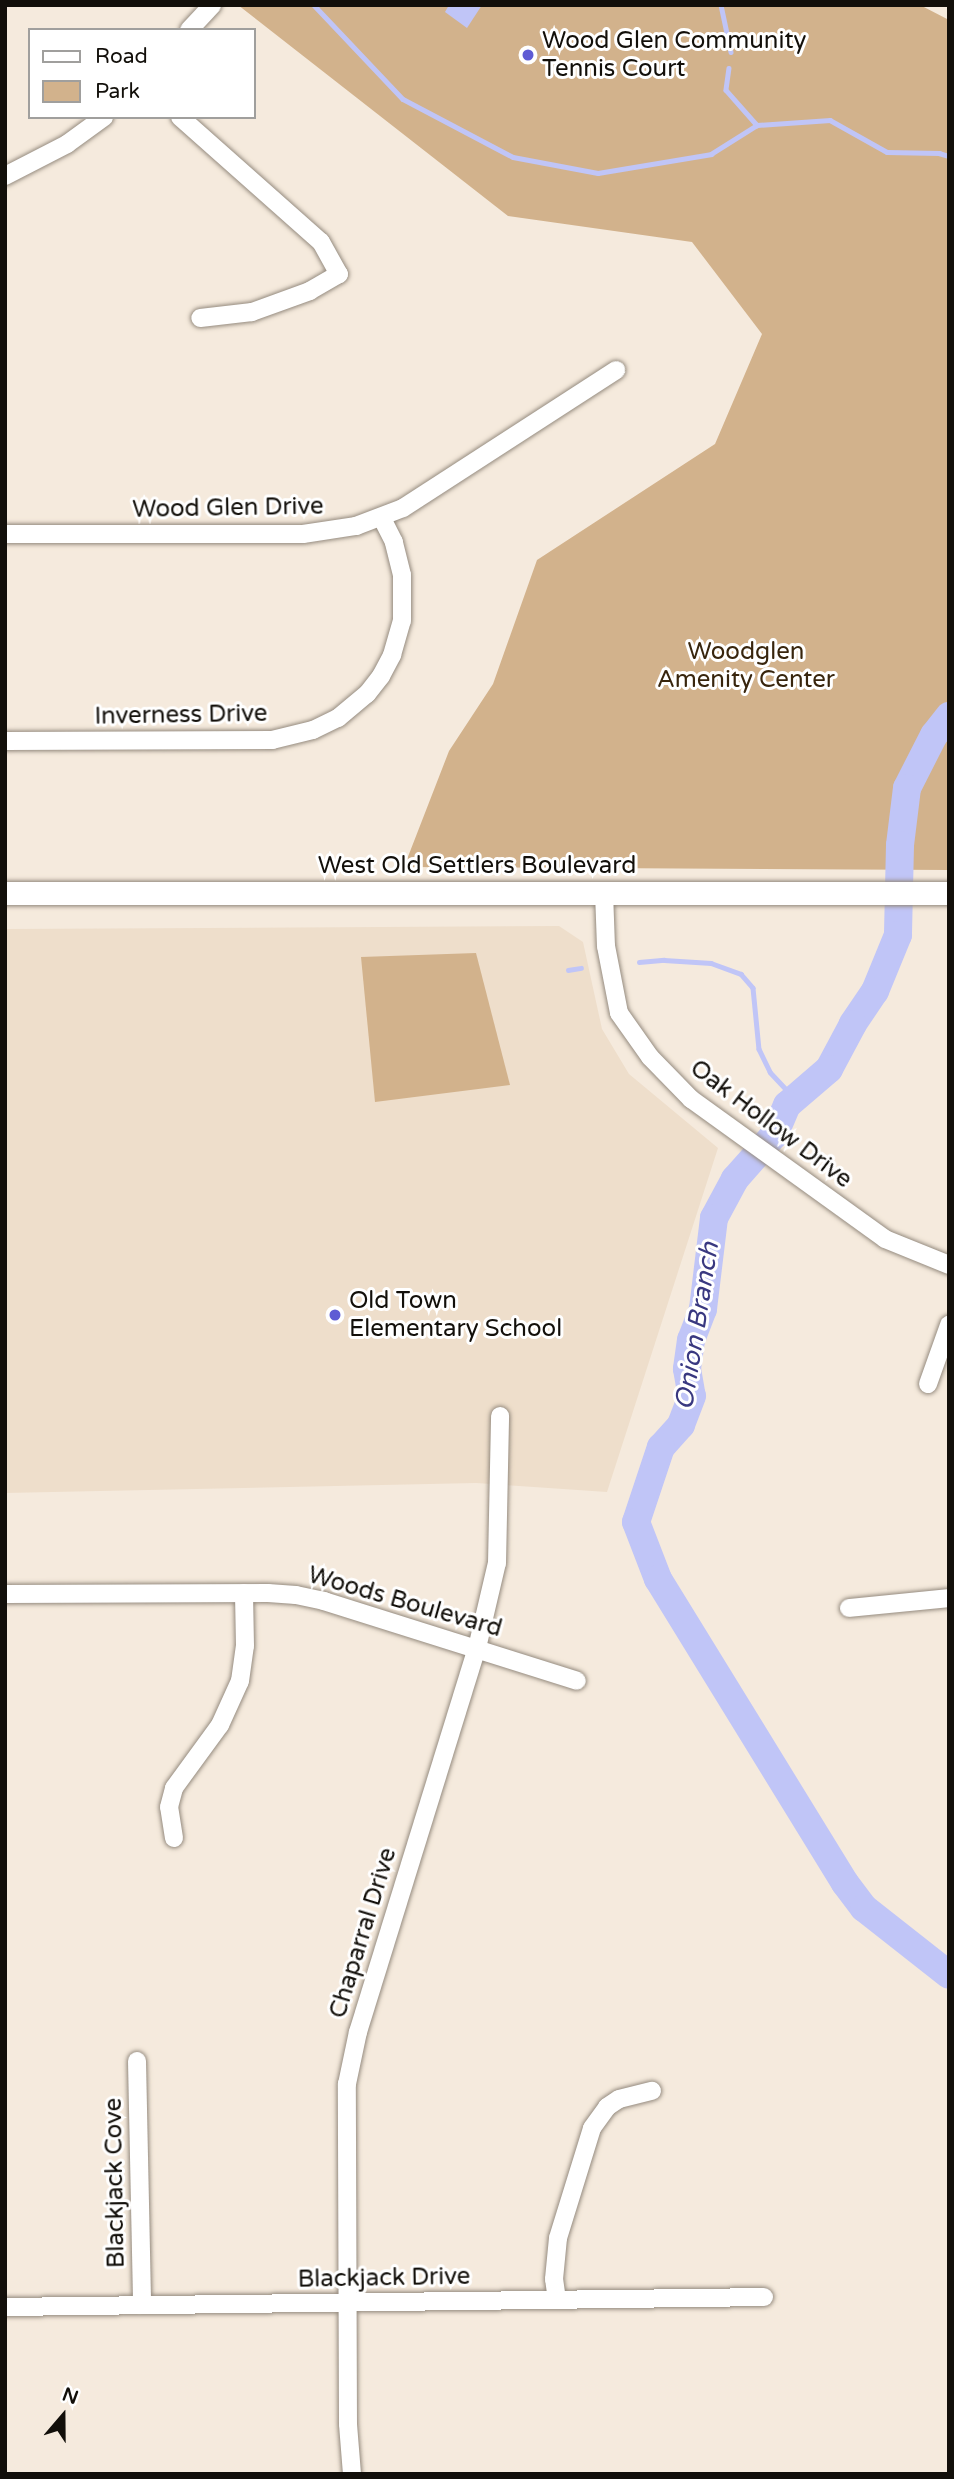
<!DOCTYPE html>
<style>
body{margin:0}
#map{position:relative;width:954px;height:2479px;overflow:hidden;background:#f5eadd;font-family:"Varela Round",sans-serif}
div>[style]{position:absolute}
.built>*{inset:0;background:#eedecb}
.green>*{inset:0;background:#d2b28c}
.water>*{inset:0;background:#c0c5f7}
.stream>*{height:4.5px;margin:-2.25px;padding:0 2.25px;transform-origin:2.25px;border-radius:2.25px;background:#c0c5f7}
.river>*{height:28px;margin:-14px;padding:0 14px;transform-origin:14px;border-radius:14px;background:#c0c5f7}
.roads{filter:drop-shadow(0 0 2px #958b7f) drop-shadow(0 0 2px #958b7f)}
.minor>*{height:18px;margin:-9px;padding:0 9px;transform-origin:9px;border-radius:9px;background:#fff}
.major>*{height:23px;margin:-11.5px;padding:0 11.5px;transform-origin:11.5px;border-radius:11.5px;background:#fff}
.dots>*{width:19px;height:19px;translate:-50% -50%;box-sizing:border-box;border:4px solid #fff;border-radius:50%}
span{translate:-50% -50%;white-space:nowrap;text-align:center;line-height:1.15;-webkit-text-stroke:6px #fff;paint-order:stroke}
.poi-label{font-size:24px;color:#120f0a}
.left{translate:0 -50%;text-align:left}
.street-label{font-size:24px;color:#120f0a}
.park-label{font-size:24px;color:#38250d}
.water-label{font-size:26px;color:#393880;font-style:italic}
.frame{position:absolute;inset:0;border:7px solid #120f0a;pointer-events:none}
.legend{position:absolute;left:28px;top:28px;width:228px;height:91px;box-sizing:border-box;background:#fff;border:2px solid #a09f9d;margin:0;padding:9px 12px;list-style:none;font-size:21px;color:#120f0a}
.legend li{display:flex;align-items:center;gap:14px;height:35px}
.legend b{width:35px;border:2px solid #a09f9d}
.north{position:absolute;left:28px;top:2381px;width:70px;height:70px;-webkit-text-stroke:5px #fff;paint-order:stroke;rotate:20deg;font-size:19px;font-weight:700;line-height:28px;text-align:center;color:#120f0a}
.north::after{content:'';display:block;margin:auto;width:24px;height:32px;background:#120f0a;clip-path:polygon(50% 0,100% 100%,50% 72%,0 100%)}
</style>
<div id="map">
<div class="built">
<i style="clip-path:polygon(559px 926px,583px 942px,602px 1029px,629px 1074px,718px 1148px,607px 1492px,476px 1483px,5px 1493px,5px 929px)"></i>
</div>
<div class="green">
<i style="clip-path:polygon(238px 5px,920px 5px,949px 20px,949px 870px,404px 867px,449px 751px,493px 684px,537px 560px,715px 444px,762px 334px,692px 242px,508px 216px)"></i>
<i style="clip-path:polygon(476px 953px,510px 1085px,375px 1102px,361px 957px)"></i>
</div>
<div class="water">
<i style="clip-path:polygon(449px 5px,482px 5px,467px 28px,445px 12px)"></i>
</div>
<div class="stream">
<i style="left:314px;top:5px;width:129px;rotate:46.6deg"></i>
<i style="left:403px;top:99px;width:124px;rotate:27.8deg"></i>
<i style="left:513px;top:157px;width:86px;rotate:10.7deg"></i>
<i style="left:598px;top:173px;width:115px;rotate:-9.5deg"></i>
<i style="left:711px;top:154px;width:54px;rotate:-32.2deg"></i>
<i style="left:721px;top:5px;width:48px;rotate:78deg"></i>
<i style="left:729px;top:68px;width:22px;rotate:98deg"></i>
<i style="left:726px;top:90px;width:47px;rotate:48.5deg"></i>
<i style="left:757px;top:125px;width:73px;rotate:-3.9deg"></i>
<i style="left:830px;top:120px;width:65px;rotate:29.3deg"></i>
<i style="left:887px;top:152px;width:52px;rotate:1.1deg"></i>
<i style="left:939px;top:153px;width:10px;rotate:17deg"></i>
<i style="left:639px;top:962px;width:25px;rotate:-5deg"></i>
<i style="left:664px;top:960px;width:47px;rotate:3.7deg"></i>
<i style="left:711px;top:963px;width:32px;rotate:20deg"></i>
<i style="left:741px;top:974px;width:18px;rotate:49deg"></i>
<i style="left:753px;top:988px;width:61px;rotate:84.4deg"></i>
<i style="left:759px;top:1049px;width:25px;rotate:64deg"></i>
<i style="left:770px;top:1072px;width:26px;rotate:47deg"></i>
<i style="left:788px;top:1091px;width:14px;rotate:94deg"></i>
<i style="left:568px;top:970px;width:13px;rotate:-9deg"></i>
</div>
<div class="river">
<i style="left:949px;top:716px;width:24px;rotate:128deg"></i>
<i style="left:934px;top:735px;width:59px;rotate:117deg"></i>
<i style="left:907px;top:788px;width:57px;rotate:97deg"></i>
<i style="left:900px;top:845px;width:90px;rotate:91.3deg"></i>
<i style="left:898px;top:935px;width:61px;rotate:112.3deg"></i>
<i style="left:875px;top:991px;width:40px;rotate:124deg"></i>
<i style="left:853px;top:1024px;width:51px;rotate:118.1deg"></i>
<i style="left:829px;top:1069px;width:55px;rotate:139.4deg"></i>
<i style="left:787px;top:1105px;width:33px;rotate:113deg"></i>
<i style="left:774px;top:1135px;width:59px;rotate:131.6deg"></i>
<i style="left:735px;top:1179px;width:44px;rotate:118.3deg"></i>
<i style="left:714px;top:1218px;width:92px;rotate:96.9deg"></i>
<i style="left:703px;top:1309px;width:33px;rotate:111deg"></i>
<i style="left:691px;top:1340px;width:29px;rotate:98deg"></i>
<i style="left:687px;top:1369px;width:27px;rotate:80deg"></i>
<i style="left:692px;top:1396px;width:31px;rotate:111deg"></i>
<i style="left:681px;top:1425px;width:30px;rotate:132deg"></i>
<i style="left:661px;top:1447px;width:79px;rotate:108.4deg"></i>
<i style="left:636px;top:1522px;width:61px;rotate:68.9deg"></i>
<i style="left:658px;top:1579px;width:357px;rotate:58.4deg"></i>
<i style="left:845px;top:1883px;width:31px;rotate:53deg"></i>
<i style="left:864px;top:1908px;width:108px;rotate:38.2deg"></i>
</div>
<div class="roads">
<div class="minor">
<i style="left:189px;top:30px;width:34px;rotate:-47deg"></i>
<i style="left:180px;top:117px;width:188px;rotate:41.6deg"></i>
<i style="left:321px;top:242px;width:37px;rotate:61deg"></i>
<i style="left:339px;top:274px;width:34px;rotate:150deg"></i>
<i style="left:310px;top:291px;width:62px;rotate:160.1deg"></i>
<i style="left:252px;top:312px;width:52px;rotate:173.4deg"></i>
<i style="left:5px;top:176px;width:70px;rotate:-27.3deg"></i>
<i style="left:67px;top:144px;width:46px;rotate:-36.1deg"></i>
<i style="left:5px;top:534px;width:298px"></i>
<i style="left:303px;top:534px;width:54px;rotate:-8.6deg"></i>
<i style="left:356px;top:526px;width:50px;rotate:-21deg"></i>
<i style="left:403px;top:508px;width:254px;rotate:-32.9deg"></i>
<i style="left:5px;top:741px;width:267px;rotate:-0.2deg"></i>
<i style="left:272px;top:740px;width:42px;rotate:-13.7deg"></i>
<i style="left:313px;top:730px;width:28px;rotate:-26deg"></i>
<i style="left:338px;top:718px;width:38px;rotate:-40deg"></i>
<i style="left:367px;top:694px;width:23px;rotate:-52deg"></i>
<i style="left:381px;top:676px;width:24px;rotate:-62deg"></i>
<i style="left:392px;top:655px;width:35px;rotate:-74deg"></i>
<i style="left:402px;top:621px;width:46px;rotate:-90deg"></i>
<i style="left:402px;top:575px;width:34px;rotate:-104deg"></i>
<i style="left:394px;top:542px;width:27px;rotate:-117deg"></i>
<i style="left:604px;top:892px;width:54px;rotate:87.9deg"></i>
<i style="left:606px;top:946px;width:68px;rotate:79deg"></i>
<i style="left:619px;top:1013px;width:54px;rotate:54.8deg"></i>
<i style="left:650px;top:1057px;width:59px;rotate:45.7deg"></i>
<i style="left:691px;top:1099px;width:239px;rotate:35.8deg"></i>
<i style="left:885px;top:1239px;width:69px;rotate:22.1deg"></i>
<i style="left:928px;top:1384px;width:63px;rotate:-70.4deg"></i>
<i style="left:5px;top:1594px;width:263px;rotate:-0.2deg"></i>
<i style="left:268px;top:1593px;width:28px;rotate:4deg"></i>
<i style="left:296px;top:1595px;width:29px;rotate:12deg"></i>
<i style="left:324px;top:1601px;width:265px;rotate:17.5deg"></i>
<i style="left:849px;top:1608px;width:100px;rotate:-5.7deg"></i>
<i style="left:174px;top:1838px;width:31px;rotate:-99deg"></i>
<i style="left:169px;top:1807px;width:20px;rotate:-75deg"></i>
<i style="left:174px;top:1788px;width:78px;rotate:-53.9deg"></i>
<i style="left:220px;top:1725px;width:48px;rotate:-65.6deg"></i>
<i style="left:240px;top:1681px;width:35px;rotate:-82deg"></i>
<i style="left:245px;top:1646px;width:53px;rotate:-91.1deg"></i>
<i style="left:137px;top:2061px;width:244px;rotate:88.8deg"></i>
<i style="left:557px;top:2300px;width:21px;rotate:-98deg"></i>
<i style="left:554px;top:2279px;width:41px;rotate:-84.4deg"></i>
<i style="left:558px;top:2238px;width:115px;rotate:-72.8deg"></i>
<i style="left:592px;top:2128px;width:26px;rotate:-54deg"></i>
<i style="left:607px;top:2107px;width:14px;rotate:-34deg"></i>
<i style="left:619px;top:2099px;width:34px;rotate:-14deg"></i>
<i style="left:5px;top:2307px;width:759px;rotate:-0.75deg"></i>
<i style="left:352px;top:2474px;width:50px;rotate:-94.6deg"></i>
<i style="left:348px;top:2424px;width:340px;rotate:-90.2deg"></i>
<i style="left:347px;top:2084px;width:53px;rotate:-78.1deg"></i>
<i style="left:358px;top:2032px;width:402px;rotate:-72.8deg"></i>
<i style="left:477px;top:1648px;width:87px;rotate:-76.8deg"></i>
<i style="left:497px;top:1563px;width:147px;rotate:-88.8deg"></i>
</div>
<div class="major">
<i style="left:5px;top:893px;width:944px"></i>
</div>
</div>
<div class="dots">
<i style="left:528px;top:55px;background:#5f5bd4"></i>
<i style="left:335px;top:1315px;background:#5f5bd4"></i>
</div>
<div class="poi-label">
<span class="left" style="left:542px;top:55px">Wood Glen Community<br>Tennis Court</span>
<span class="left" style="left:349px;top:1315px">Old Town<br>Elementary School</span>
</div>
<div class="street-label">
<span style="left:228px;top:508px;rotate:-1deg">Wood Glen Drive</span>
<span style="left:181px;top:715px;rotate:-1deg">Inverness Drive</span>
<span style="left:477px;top:866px">West Old Settlers Boulevard</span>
<span style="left:771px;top:1124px;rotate:37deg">Oak Hollow Drive</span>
<span style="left:405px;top:1602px;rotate:16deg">Woods Boulevard</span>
<span style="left:363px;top:1933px;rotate:-73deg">Chaparral Drive</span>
<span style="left:115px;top:2183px;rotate:-91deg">Blackjack Cove</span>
<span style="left:384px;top:2278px;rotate:-1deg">Blackjack Drive</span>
</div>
<div class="park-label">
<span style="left:746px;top:666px">Woodglen<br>Amenity Center</span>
</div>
<div class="water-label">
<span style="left:697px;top:1326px;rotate:-81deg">Onion Branch</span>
</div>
<div class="frame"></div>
<ul class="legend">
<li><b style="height:9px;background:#fff"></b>Road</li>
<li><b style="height:19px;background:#d2b28c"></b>Park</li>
</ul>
<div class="north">N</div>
</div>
